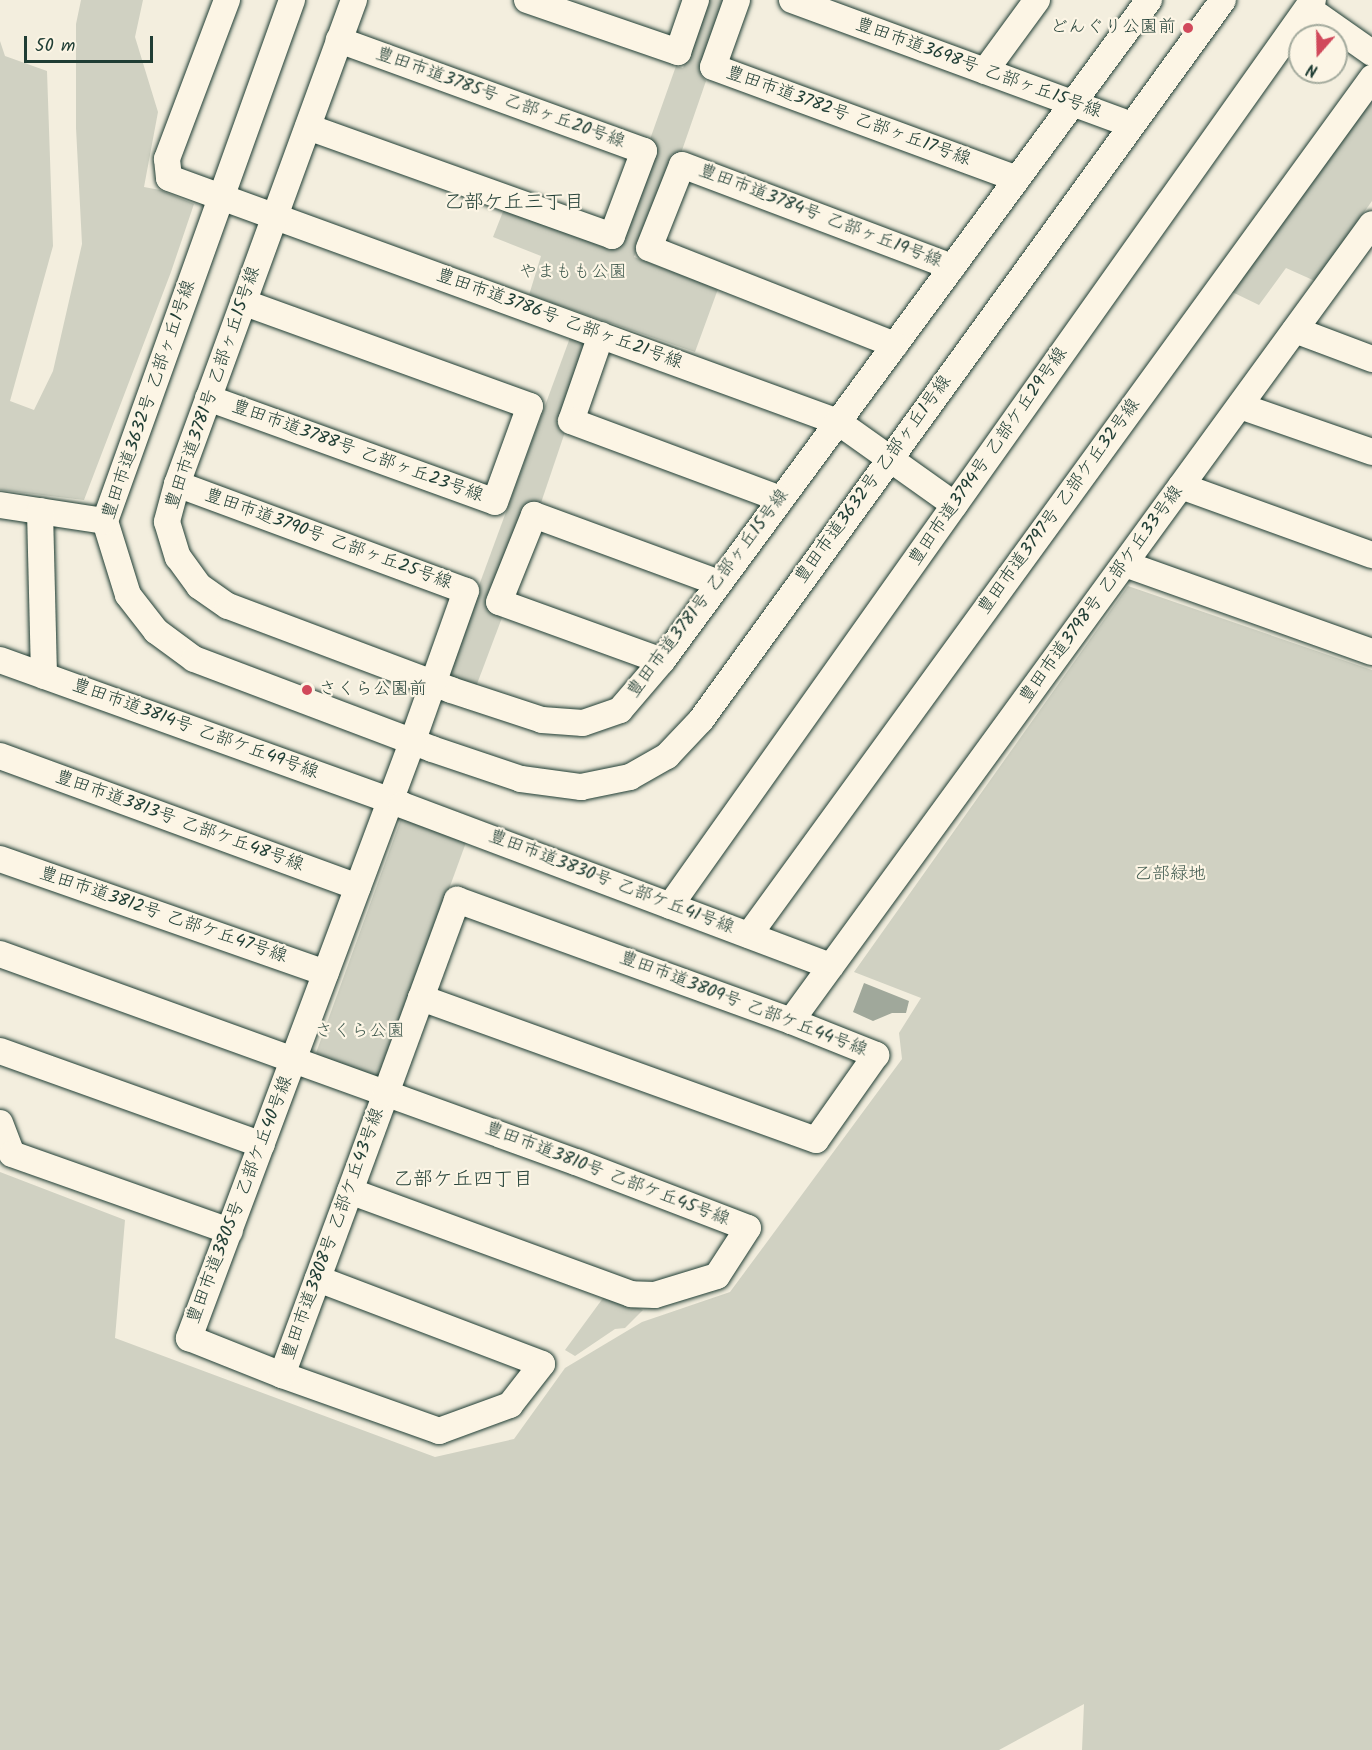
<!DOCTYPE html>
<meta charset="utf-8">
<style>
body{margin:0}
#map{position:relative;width:1372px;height:1750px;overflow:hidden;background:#f3eede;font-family:Kalam,"Klee One",sans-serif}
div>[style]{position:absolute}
.green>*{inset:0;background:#d0d1c2}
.water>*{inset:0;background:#a0a89b}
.roads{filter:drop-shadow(0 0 2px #1f3d34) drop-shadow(0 0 2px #1f3d34)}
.minor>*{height:26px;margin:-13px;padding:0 13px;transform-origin:13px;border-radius:13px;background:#fcf5e5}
.dots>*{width:16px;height:16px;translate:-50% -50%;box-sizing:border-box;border:3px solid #fcf5e5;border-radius:50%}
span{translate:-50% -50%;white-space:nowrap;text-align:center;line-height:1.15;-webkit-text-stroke:4.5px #fcf5e5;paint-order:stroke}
.poi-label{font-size:18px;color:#1f3d34}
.right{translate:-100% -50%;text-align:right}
.left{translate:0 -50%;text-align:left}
.street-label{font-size:18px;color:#1f3d34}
.park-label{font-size:18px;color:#425b50}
.neighbourhood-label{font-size:20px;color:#1f3d34}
.north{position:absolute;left:1288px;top:24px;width:60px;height:60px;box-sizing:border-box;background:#fcf5e5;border:2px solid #a4ab9e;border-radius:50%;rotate:200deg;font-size:16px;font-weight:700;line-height:24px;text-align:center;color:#1f3d34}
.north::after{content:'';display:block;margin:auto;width:21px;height:27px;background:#d1495b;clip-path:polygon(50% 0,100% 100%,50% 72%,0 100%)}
.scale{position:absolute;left:24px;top:36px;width:129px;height:27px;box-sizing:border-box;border:3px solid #1f3d34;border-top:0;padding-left:8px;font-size:18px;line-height:21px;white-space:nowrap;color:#1f3d34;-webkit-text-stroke:4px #fcf5e5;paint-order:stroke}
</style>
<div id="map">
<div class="green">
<i style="clip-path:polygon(81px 0,143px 0,135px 37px,158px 112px,144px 187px,160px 190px,194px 204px,171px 272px,84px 500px,0 490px,0 41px,5px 56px,47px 71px,53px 246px,10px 401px,34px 410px,53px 371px,82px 244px,76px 128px,76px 24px)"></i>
<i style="clip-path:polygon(709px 0,730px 0,701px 75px,706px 81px,679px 159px,672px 154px,634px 257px,718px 289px,695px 352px,529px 295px,541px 256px,493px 237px,504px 209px,603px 246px,648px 145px,676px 66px,683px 68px)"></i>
<i style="clip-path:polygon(1372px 92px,1372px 201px,1315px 281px,1286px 268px,1259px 305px,1228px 290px)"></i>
<i style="clip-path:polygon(571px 335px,591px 343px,566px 429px,503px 615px,474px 692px,445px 678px)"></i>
<i style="clip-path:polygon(1128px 586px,1372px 670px,1372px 1750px,1082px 1750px,1084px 1704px,999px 1750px,0 1750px,0 1172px,125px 1220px,115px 1338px,435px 1457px,514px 1439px,565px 1368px,642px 1322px,730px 1292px,902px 1059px,899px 1033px,921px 998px,854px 972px)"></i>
<i style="clip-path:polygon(406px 816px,468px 837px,381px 1075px,376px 1079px,320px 1057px,316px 1053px,401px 819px)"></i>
<i style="clip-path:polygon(606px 1294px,643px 1310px,625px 1328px,615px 1329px,575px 1356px,565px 1350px)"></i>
</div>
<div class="water">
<i style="clip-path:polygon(864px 983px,909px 1001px,906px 1013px,892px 1013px,873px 1021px,853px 1012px)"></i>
</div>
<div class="roads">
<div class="minor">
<i style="left:227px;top:0;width:170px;rotate:110.7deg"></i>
<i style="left:167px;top:159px;width:19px;rotate:84deg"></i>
<i style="left:169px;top:178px;width:712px;rotate:20.04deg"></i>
<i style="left:838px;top:422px;width:143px;rotate:35.4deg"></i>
<i style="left:292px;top:0;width:554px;rotate:109.74deg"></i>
<i style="left:105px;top:521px;width:77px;rotate:72.7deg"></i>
<i style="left:128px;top:595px;width:46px;rotate:52.1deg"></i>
<i style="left:156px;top:631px;width:47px;rotate:36.4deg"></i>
<i style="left:194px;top:659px;width:254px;rotate:20.7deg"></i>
<i style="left:432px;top:749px;width:94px;rotate:18.6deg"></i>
<i style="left:521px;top:779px;width:61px;rotate:7.6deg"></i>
<i style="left:581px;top:787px;width:50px;rotate:-11.5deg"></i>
<i style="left:630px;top:777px;width:43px;rotate:-29.6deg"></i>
<i style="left:667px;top:756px;width:50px;rotate:-46.6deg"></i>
<i style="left:701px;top:720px;width:889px;rotate:-54.06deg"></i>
<i style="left:354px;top:0;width:515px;rotate:110.09deg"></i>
<i style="left:177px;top:484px;width:39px;rotate:105deg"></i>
<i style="left:167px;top:522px;width:37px;rotate:73deg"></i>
<i style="left:178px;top:557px;width:36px;rotate:54deg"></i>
<i style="left:199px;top:586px;width:35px;rotate:35deg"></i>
<i style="left:228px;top:606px;width:238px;rotate:20.6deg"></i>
<i style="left:451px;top:690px;width:96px;rotate:18.2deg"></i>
<i style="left:542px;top:720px;width:41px;rotate:4.2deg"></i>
<i style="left:583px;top:723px;width:39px;rotate:-19deg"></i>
<i style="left:620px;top:710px;width:65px;rotate:-49.4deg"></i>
<i style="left:662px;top:661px;width:821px;rotate:-53.62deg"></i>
<i style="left:527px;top:0;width:160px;rotate:19deg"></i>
<i style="left:678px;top:52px;width:55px;rotate:-70.9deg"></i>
<i style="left:737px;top:0;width:71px;rotate:109.7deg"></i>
<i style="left:713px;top:67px;width:324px;rotate:20.2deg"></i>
<i style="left:792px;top:0;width:361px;rotate:20.2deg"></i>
<i style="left:1308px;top:8px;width:78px;rotate:35.1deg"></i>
<i style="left:985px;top:71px;width:88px;rotate:-53.8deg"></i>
<i style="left:308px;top:127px;width:323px;rotate:19.7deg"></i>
<i style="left:612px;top:236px;width:91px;rotate:-69.4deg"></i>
<i style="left:644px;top:151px;width:325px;rotate:-160deg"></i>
<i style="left:1295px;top:330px;width:82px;rotate:20.6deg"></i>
<i style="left:601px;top:335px;width:91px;rotate:109.2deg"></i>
<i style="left:571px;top:421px;width:224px;rotate:20.4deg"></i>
<i style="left:895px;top:345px;width:264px;rotate:-158.5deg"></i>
<i style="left:649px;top:248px;width:89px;rotate:-68.3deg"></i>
<i style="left:682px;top:165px;width:289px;rotate:20.7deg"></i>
<i style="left:208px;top:398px;width:305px;rotate:19.9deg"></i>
<i style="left:495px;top:502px;width:102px;rotate:-70deg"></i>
<i style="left:530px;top:406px;width:305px;rotate:-160.1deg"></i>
<i style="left:1240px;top:406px;width:140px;rotate:19.2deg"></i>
<i style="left:177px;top:484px;width:308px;rotate:20.3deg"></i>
<i style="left:466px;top:591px;width:158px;rotate:109.6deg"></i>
<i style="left:413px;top:740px;width:639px;rotate:110.54deg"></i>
<i style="left:189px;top:1338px;width:100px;rotate:21.7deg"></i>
<i style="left:282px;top:1375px;width:167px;rotate:19.6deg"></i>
<i style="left:439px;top:1431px;width:76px;rotate:-20.1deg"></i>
<i style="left:510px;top:1405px;width:52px;rotate:-52deg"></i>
<i style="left:542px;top:1364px;width:240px;rotate:-159.2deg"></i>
<i style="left:1181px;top:486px;width:203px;rotate:19.9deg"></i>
<i style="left:0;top:505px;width:106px;rotate:8.7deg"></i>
<i style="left:40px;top:511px;width:165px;rotate:88.6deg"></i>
<i style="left:1125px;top:564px;width:262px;rotate:19.6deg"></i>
<i style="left:0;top:660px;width:427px;rotate:19.8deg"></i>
<i style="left:402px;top:805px;width:458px;rotate:20.6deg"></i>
<i style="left:662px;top:661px;width:173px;rotate:-160.1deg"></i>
<i style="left:499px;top:602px;width:94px;rotate:-68.1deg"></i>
<i style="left:534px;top:515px;width:197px;rotate:20.2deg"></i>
<i style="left:0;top:756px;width:381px;rotate:20.1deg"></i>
<i style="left:0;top:859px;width:345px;rotate:19.3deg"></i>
<i style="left:670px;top:906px;width:1111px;rotate:-54.64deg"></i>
<i style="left:749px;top:935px;width:1060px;rotate:-53.98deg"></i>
<i style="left:0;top:954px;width:612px;rotate:19.86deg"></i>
<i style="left:576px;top:1162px;width:184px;rotate:21deg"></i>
<i style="left:748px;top:1228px;width:57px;rotate:122.9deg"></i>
<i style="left:717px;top:1276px;width:65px;rotate:163deg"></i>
<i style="left:655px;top:1295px;width:24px;rotate:-178deg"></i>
<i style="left:631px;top:1294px;width:299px;rotate:-159.9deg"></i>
<i style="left:791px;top:1021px;width:986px;rotate:-53.91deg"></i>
<i style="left:0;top:1051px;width:278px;rotate:19.7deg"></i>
<i style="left:0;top:1123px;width:33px;rotate:69deg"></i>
<i style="left:12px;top:1154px;width:231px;rotate:19.5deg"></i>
<i style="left:282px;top:1375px;width:196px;rotate:-69.7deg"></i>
<i style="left:350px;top:1191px;width:104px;rotate:-69.8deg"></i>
<i style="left:386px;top:1093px;width:206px;rotate:-69.8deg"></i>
<i style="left:457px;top:900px;width:355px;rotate:19.9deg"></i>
<i style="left:791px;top:1021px;width:92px;rotate:21.8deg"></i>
<i style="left:876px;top:1055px;width:104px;rotate:125.2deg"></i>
<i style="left:816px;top:1140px;width:420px;rotate:-160.2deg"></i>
</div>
</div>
<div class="dots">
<i style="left:1188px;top:28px;background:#d1495b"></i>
<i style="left:307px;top:690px;background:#d1495b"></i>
</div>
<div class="poi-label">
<span class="right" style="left:1176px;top:28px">どんぐり公園前</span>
<span class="left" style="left:319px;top:690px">さくら公園前</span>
</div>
<div class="street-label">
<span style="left:978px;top:69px;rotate:20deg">豊田市道3698号 乙部ヶ丘15号線</span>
<span style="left:500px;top:99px;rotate:20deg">豊田市道3785号 乙部ヶ丘20号線</span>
<span style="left:848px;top:117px;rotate:20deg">豊田市道3782号 乙部ヶ丘17号線</span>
<span style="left:820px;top:217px;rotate:21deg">豊田市道3784号 乙部ヶ丘19号線</span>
<span style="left:559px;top:320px;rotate:20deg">豊田市道3786号 乙部ヶ丘21号線</span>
<span style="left:214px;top:388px;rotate:-71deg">豊田市道3781号 乙部ヶ丘15号線</span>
<span style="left:150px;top:400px;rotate:-71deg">豊田市道3632号 乙部ヶ丘1号線</span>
<span style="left:357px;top:452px;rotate:20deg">豊田市道3788号 乙部ヶ丘23号線</span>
<span style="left:989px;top:457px;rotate:-55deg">豊田市道3794号 乙部ケ丘29号線</span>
<span style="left:874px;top:480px;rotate:-54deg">豊田市道3632号 乙部ヶ丘1号線</span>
<span style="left:1060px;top:507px;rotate:-54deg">豊田市道3797号 乙部ケ丘32号線</span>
<span style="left:328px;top:540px;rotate:20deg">豊田市道3790号 乙部ヶ丘25号線</span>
<span style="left:709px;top:594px;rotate:-53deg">豊田市道3781号 乙部ヶ丘15号線</span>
<span style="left:1102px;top:595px;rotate:-54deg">豊田市道3798号 乙部ケ丘33号線</span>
<span style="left:195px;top:730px;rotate:20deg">豊田市道3814号 乙部ケ丘49号線</span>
<span style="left:179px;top:822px;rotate:20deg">豊田市道3813号 乙部ケ丘48号線</span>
<span style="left:611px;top:883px;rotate:21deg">豊田市道3830号 乙部ケ丘41号線</span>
<span style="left:163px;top:916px;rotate:19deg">豊田市道3812号 乙部ケ丘47号線</span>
<span style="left:743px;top:1005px;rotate:21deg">豊田市道3809号 乙部ケ丘44号線</span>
<span style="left:607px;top:1175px;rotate:21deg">豊田市道3810号 乙部ケ丘45号線</span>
<span style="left:241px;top:1200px;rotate:-69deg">豊田市道3805号 乙部ケ丘40号線</span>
<span style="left:334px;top:1234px;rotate:-70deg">豊田市道3808号 乙部ケ丘43号線</span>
</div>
<div class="park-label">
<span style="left:573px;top:273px">やまもも公園</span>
<span style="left:1170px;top:875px">乙部緑地</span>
<span style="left:360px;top:1032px">さくら公園</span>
</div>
<div class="neighbourhood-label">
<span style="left:514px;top:203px">乙部ケ丘三丁目</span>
<span style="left:463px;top:1180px">乙部ケ丘四丁目</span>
</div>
<div class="north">N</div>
<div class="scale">50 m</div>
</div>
